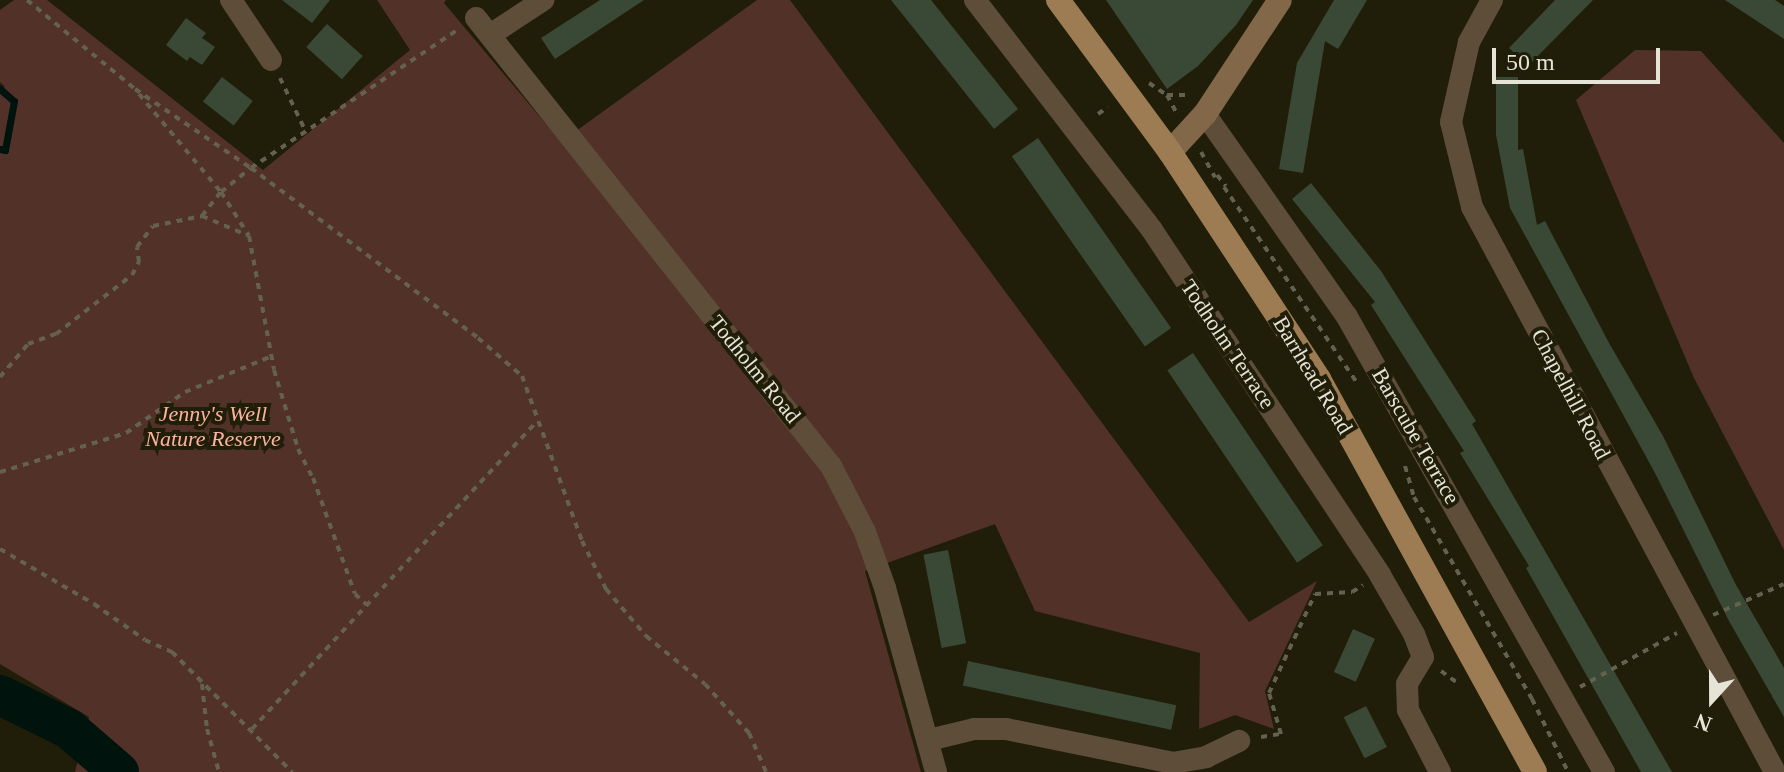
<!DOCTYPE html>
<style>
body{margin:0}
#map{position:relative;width:1784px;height:772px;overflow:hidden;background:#201e08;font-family:Georgia,serif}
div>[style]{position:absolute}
.green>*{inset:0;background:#523128}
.stream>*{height:7px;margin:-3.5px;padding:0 3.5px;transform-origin:3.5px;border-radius:3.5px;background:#00130d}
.river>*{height:40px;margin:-20px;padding:0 20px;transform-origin:20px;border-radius:20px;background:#00130d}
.building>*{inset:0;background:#3a4936;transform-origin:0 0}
.path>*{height:4px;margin-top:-2px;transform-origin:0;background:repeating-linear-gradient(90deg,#64624f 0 6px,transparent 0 12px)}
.street>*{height:22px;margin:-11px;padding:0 11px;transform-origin:11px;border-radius:11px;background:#5d4d39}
.secondary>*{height:24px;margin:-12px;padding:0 12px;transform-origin:12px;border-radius:12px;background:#826748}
.primary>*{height:24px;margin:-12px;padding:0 12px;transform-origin:12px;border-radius:12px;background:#9e7c53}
span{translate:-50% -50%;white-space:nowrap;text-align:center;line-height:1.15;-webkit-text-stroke:8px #201e08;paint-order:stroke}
.street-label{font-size:22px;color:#e5e4d7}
.park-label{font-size:22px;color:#fcb39e;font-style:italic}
.north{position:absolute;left:1672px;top:660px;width:80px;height:80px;-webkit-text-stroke:6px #201e08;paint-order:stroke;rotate:201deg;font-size:22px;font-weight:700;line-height:32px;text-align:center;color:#e5e4d7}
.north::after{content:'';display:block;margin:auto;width:28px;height:36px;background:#e5e4d7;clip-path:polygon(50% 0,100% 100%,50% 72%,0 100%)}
.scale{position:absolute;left:1492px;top:48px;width:168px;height:36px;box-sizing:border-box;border:4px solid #e5e4d7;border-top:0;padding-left:10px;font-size:24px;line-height:28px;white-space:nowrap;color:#e5e4d7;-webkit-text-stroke:6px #201e08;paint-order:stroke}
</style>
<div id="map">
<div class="green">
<i style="clip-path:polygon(14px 0,47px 0,263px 170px,410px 50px,377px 0,446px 0,444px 3px,561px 142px,757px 0,790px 0,1249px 622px,1317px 581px,1265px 691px,1274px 729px,1235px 715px,1199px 729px,1200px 653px,1035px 611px,995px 524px,865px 571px,921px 772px,75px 772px,89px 717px,0 664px,0 90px,5px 87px,0 82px,0 10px)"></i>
<i style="clip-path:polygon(1635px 50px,1701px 51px,1784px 143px,1784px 550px,1694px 378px,1576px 100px)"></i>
</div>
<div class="stream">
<i style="left:0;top:89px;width:18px;rotate:41deg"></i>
<i style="left:14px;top:101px;width:50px;rotate:100.4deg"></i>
<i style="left:5px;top:150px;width:5px;rotate:-169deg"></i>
</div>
<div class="river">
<i style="left:0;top:695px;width:77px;rotate:26.2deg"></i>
<i style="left:69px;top:729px;width:66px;rotate:40.7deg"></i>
</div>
<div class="building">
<i style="clip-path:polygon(282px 0,330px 0,312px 23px)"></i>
<i style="clip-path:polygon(600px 0,644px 0,555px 59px,541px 38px)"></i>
<i style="clip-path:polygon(891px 0,931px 0,1018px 109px,994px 129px)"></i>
<i style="clip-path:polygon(1106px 0,1253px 0,1236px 25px,1198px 66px,1167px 89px)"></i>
<i style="clip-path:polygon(1334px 0,1367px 0,1338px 49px,1325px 41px,1303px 173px,1279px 169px,1297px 63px)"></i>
<i style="clip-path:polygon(1555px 0,1593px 0,1528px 66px,1509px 48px)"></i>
<i style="clip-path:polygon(1725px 0,1775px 0,1784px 6px,1784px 39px)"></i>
<i style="clip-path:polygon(186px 18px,206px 33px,202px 38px,215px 47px,202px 65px,190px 57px,187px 61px,166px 45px)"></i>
<i style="left:327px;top:24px;width:48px;height:31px;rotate:42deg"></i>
<i style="left:222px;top:77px;width:39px;height:31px;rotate:38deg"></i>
<i style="clip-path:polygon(1496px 77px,1518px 77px,1518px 150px,1523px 149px,1537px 225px,1545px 221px,1609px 343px,1663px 436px,1736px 585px,1784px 668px,1784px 717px,1729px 621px,1655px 473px,1510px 208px,1496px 135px)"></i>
<i style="left:1038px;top:138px;width:232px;height:32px;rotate:55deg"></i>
<i style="clip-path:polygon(1311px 183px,1381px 271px,1476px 421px,1472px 424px,1672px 772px,1641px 772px,1526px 568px,1529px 566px,1460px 453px,1464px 451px,1371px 305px,1375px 302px,1292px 199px)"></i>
<i style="left:1193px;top:353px;width:232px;height:31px;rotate:56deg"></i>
<i style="left:948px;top:550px;width:95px;height:25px;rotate:79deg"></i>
<i style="left:1353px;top:629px;width:24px;height:47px;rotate:24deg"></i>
<i style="left:968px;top:661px;width:213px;height:25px;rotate:12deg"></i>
<i style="left:1366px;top:706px;width:46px;height:25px;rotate:63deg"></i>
</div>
<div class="path">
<i style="left:27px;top:0;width:140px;rotate:39.5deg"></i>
<i style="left:135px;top:89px;width:140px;rotate:34.3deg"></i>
<i style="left:251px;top:168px;width:284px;rotate:36.8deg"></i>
<i style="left:478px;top:338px;width:58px;rotate:40.8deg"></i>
<i style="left:522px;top:376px;width:176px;rotate:70deg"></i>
<i style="left:582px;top:541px;width:54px;rotate:63.4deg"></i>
<i style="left:606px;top:589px;width:62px;rotate:49.6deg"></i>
<i style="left:646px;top:636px;width:76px;rotate:39.1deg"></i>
<i style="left:705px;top:684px;width:66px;rotate:48.1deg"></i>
<i style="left:749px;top:733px;width:43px;rotate:66.4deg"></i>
<i style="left:280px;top:78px;width:58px;rotate:64.3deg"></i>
<i style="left:1149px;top:83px;width:22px;rotate:34deg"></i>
<i style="left:1167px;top:95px;width:21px;rotate:62deg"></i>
<i style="left:139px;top:94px;width:128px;rotate:50.1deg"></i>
<i style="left:221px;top:192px;width:52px;rotate:57.5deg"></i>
<i style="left:249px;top:236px;width:136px;rotate:79.4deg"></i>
<i style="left:274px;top:370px;width:83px;rotate:73.1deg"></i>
<i style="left:298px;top:449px;width:33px;rotate:63deg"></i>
<i style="left:313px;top:478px;width:123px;rotate:70.1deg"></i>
<i style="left:355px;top:594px;width:16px;rotate:43deg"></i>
<i style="left:1167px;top:95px;width:22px"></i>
<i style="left:1098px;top:114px;width:12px;rotate:-35deg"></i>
<i style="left:1201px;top:152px;width:29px;rotate:61deg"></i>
<i style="left:1217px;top:175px;width:14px;rotate:51deg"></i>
<i style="left:1224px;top:187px;width:237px;rotate:55.8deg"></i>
<i style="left:202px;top:216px;width:49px;rotate:22.9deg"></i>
<i style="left:0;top:377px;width:43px;rotate:-49.7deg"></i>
<i style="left:28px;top:344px;width:30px;rotate:-20deg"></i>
<i style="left:56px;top:334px;width:96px;rotate:-37.8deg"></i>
<i style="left:132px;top:275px;width:15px;rotate:-62deg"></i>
<i style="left:139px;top:262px;width:15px;rotate:-98deg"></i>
<i style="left:137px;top:247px;width:26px;rotate:-53deg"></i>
<i style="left:153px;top:226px;width:50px;rotate:-11.5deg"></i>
<i style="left:202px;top:216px;width:31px;rotate:-52deg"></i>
<i style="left:221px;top:192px;width:38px;rotate:-39deg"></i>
<i style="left:251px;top:168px;width:248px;rotate:-33.8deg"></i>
<i style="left:1405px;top:466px;width:32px;rotate:74deg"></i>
<i style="left:1414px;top:497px;width:234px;rotate:59.7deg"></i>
<i style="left:1532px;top:699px;width:81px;rotate:63.7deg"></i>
<i style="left:0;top:472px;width:132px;rotate:-17.2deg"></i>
<i style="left:126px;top:433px;width:72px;rotate:-34.8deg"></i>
<i style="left:185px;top:392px;width:94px;rotate:-22.5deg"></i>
<i style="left:0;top:549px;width:109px;rotate:30.3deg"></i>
<i style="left:94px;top:604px;width:62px;rotate:35.2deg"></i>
<i style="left:145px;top:640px;width:30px;rotate:24deg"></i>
<i style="left:172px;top:652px;width:170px;rotate:45deg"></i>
<i style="left:1713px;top:615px;width:77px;rotate:-23.6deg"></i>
<i style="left:1441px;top:671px;width:22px;rotate:36deg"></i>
<i style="left:202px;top:684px;width:45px;rotate:83.7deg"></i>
<i style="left:207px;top:729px;width:45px;rotate:74.4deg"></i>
<i style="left:1580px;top:687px;width:111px;rotate:-29.1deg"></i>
<i style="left:252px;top:729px;width:420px;rotate:-47.2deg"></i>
<i style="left:1261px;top:737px;width:20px;rotate:-9deg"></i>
<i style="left:1281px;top:734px;width:43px;rotate:-106.3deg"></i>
<i style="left:1269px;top:693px;width:109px;rotate:-65.1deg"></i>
<i style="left:1315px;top:594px;width:37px;rotate:-3deg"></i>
<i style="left:1352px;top:592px;width:13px;rotate:-32deg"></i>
</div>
<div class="street">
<i style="left:231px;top:0;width:72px;rotate:56.3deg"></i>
<i style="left:975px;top:0;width:290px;rotate:52.4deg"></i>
<i style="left:1152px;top:230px;width:414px;rotate:56.5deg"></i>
<i style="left:1380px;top:575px;width:68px;rotate:60deg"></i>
<i style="left:1414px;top:634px;width:25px;rotate:69deg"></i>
<i style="left:1423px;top:657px;width:31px;rotate:121deg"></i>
<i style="left:1407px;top:684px;width:26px;rotate:88deg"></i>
<i style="left:1408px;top:710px;width:70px;rotate:62.7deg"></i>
<i style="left:1492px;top:0;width:48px;rotate:118.7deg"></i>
<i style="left:1469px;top:42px;width:82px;rotate:102.7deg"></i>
<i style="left:1451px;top:122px;width:88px;rotate:76.1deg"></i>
<i style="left:1472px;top:207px;width:641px;rotate:61.8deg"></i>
<i style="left:476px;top:18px;width:572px;rotate:51.61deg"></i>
<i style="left:831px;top:466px;width:74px;rotate:62.7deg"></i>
<i style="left:865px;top:532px;width:59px;rotate:70.3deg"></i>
<i style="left:885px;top:588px;width:191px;rotate:74.5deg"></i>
<i style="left:490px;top:35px;width:64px;rotate:-33.4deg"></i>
<i style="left:1205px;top:114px;width:246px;rotate:55deg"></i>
<i style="left:1346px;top:315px;width:525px;rotate:60.55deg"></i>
<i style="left:929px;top:740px;width:46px;rotate:-13.7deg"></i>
<i style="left:974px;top:729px;width:32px"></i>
<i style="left:1006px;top:729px;width:170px;rotate:11.5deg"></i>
<i style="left:1173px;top:763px;width:34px;rotate:-10deg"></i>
<i style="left:1206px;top:757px;width:37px;rotate:-26deg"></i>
</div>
<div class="secondary">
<i style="left:1170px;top:152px;width:52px;rotate:-47.4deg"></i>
<i style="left:1205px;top:114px;width:136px;rotate:-56.7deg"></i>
</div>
<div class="primary">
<i style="left:1058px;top:0;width:189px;rotate:53.6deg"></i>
<i style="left:1170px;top:152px;width:272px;rotate:56.7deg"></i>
<i style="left:1319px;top:379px;width:448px;rotate:61.2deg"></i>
</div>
<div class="street-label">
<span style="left:1228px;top:344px;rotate:56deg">Todholm Terrace</span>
<span style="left:755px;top:369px;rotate:51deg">Todholm Road</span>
<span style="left:1313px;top:375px;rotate:59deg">Barrhead Road</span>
<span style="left:1571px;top:394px;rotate:62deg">Chapelhill Road</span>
<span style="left:1416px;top:436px;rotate:60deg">Barscube Terrace</span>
</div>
<div class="park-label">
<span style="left:213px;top:426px">Jenny's Well<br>Nature Reserve</span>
</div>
<div class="north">N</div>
<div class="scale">50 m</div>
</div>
